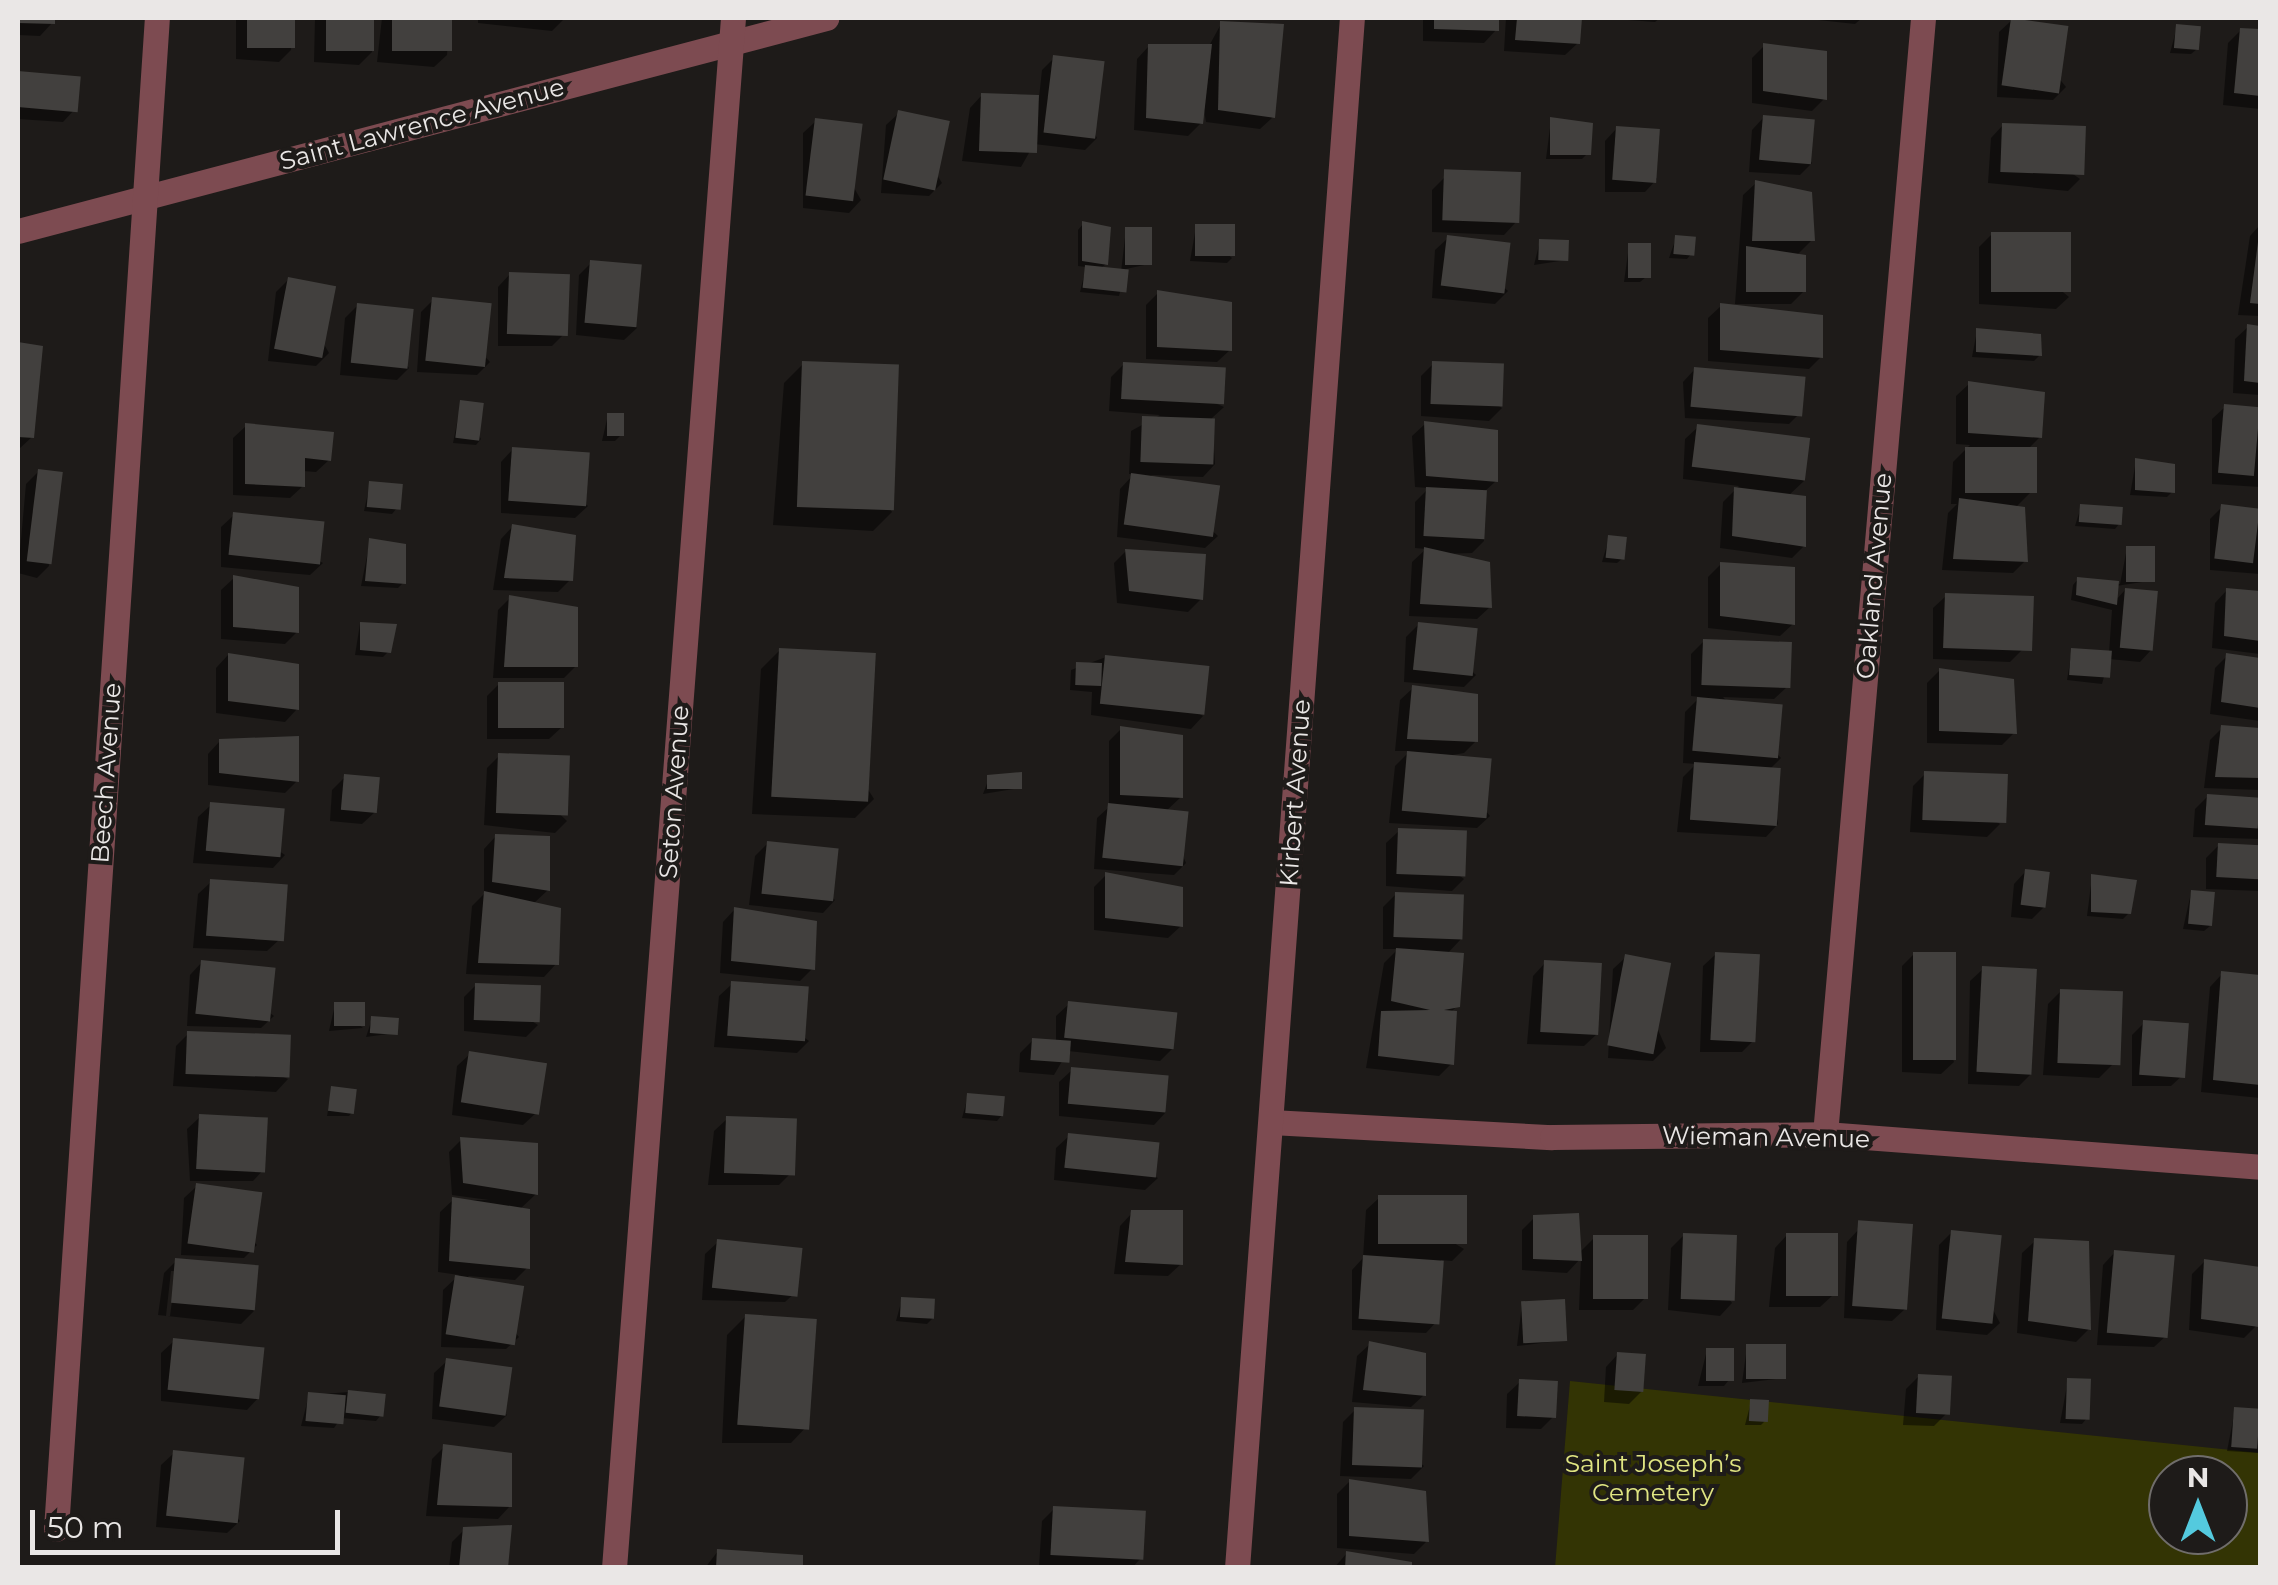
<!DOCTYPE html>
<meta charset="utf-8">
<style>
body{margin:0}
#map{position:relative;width:2278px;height:1585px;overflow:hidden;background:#1e1b19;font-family:Montserrat,sans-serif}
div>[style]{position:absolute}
.green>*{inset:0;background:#333404}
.shadow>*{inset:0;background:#0007}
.building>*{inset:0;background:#42403e;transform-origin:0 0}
.minor>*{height:25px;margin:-12.5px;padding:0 12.5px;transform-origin:12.5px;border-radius:12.5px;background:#7d4b51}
span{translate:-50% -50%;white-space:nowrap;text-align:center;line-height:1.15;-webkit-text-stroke:8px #1e1b19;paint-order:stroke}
.street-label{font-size:25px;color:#eae7e6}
.park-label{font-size:25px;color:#e0e582}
.frame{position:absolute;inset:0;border:20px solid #eae7e6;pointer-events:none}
.north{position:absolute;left:2148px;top:1455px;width:100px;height:100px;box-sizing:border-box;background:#1e1b19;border:2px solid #706d6b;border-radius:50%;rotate:0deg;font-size:28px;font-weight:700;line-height:40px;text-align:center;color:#eae7e6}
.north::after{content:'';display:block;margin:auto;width:35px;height:45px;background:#54cade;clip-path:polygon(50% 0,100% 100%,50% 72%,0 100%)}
.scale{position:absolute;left:30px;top:1510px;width:310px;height:45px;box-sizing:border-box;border:5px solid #eae7e6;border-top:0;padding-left:12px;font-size:30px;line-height:35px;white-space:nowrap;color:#eae7e6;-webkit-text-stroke:8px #1e1b19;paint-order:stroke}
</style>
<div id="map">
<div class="green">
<i style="clip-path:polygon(evenodd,1570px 1381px,2260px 1453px,2260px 1567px,1555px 1568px,1570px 1381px,2168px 1475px,2228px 1475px,2228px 1535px,2168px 1535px,2168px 1475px)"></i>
</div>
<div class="shadow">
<i style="clip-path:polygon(18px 18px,52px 18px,52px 23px,40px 36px,18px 35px)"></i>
<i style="clip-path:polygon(236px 18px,292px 18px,291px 50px,279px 62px,236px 59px)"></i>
<i style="clip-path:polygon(315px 18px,372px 18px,372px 52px,359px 65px,314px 62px)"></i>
<i style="clip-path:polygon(382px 18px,449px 18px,447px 55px,434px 67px,377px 62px)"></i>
<i style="clip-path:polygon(478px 18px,565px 18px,552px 31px,478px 23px)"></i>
<i style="clip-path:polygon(1423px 18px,1497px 18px,1496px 30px,1484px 43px,1423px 41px)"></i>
<i style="clip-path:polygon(1506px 18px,1579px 18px,1578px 43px,1565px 55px,1504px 51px)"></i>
<i style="clip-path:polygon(1601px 18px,1660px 18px,1655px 22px)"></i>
<i style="clip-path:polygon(1800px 18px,1862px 18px,1855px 24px)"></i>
<i style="clip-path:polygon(2012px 20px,2066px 87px,2053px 100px,1997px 97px,1999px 32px)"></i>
<i style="clip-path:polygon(1221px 24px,1273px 117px,1260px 129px,1206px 122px,1203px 104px,1201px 123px,1188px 136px,1134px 130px,1137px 59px,1149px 46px,1209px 46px)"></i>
<i style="clip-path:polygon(2177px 27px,2197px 49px,2191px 54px,2170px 53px)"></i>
<i style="clip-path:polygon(2241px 30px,2260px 31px,2260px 109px,2223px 105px,2228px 43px)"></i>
<i style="clip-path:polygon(1764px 46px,1824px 99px,1812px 111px,1752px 103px,1752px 58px)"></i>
<i style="clip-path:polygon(1054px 58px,1097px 138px,1085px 150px,1034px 144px,1021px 167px,962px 161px,970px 108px,982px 95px,1039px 98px,1042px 70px)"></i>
<i style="clip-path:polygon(18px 74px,78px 78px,75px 109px,63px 122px,18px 119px)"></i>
<i style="clip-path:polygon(899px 113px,942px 183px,929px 196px,881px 193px,886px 125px)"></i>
<i style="clip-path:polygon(1764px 117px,1812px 163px,1800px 175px,1749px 172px,1752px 130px)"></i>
<i style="clip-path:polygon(1551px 120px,1588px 153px,1582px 159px,1546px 159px)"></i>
<i style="clip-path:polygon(816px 121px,861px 200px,849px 213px,803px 208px,803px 133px)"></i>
<i style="clip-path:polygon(2003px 125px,2080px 179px,2068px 191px,1988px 183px,1991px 138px)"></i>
<i style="clip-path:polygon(1617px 128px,1657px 179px,1645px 192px,1605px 192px,1605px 141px)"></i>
<i style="clip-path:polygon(1445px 177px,1516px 222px,1504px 235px,1432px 232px,1432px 190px)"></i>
<i style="clip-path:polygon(1756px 183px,1812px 240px,1796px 256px,1804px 291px,1791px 304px,1735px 304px,1743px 195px)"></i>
<i style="clip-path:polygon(1083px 224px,1106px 264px,1100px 269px,1121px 272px,1126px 229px,1149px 264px,1126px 269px,1119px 296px,1080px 292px,1086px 267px,1078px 266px,1078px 230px)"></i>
<i style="clip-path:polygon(2260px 225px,2260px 316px,2238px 315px,2250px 236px)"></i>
<i style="clip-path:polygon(1196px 227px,1232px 258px,1227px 263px,1190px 261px)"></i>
<i style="clip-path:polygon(1992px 234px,2069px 297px,2056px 309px,1979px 304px,1979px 247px)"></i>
<i style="clip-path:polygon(1448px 238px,1508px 291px,1495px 304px,1432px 298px,1435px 250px)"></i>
<i style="clip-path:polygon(1676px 238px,1692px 253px,1687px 259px,1669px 258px)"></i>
<i style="clip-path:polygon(1540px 241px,1566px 260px,1534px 265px)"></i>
<i style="clip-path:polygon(1629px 246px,1646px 277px,1640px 282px,1624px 282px)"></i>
<i style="clip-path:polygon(591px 263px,637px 328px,624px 340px,576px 335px,579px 275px)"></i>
<i style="clip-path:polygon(510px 274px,565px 333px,552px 346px,498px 346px,498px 287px)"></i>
<i style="clip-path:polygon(288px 280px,329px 353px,316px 366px,268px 361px,276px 292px)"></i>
<i style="clip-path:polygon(1158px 293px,1230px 350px,1217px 362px,1146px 359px,1146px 305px)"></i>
<i style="clip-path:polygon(433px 300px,490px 362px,477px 375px,417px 372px,421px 312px)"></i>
<i style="clip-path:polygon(358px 305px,409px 368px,397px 380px,340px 375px,345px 318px)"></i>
<i style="clip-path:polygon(1721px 306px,1821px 357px,1809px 369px,1708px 361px,1708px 318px)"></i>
<i style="clip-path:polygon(2248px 327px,2260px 328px,2260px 395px,2233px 393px,2235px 339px)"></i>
<i style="clip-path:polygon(1977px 331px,2040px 355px,2034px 361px,1972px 357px)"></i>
<i style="clip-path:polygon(18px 344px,40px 348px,32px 437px,19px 449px)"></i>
<i style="clip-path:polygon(803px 364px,892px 512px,873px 531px,773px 525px,784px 383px)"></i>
<i style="clip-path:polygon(1124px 364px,1224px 407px,1212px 418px,1215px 464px,1203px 477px,1151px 475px,1218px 536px,1205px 548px,1117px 537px,1120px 489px,1134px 474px,1129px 474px,1131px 431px,1160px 415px,1109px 411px,1111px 377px)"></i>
<i style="clip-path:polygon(1433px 364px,1502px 408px,1489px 421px,1421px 416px,1421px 376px)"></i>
<i style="clip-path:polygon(1695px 369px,1801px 412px,1789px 424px,1685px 418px,1683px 382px)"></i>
<i style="clip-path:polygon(1969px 384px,2040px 437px,2027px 450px,2031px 492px,2015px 508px,2025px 561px,2013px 573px,1942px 570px,1948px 513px,1957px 504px,1951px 504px,1953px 462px,1970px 445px,1956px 444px,1956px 396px)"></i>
<i style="clip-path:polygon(461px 403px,481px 439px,476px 445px,453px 443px)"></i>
<i style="clip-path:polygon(2225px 407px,2260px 410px,2260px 487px,2212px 484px,2212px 419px)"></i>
<i style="clip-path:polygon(608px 415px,621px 435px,615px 441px,602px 441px)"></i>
<i style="clip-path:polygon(1425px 424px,1496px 481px,1484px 492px,1484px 541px,1472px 553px,1442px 554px,1490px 607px,1477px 619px,1409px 616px,1412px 562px,1426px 549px,1415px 548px,1415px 502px,1429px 488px,1415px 487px,1412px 436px)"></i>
<i style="clip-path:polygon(246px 426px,329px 460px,316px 472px,303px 471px,303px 486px,290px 498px,233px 495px,233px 438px)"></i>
<i style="clip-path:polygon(1698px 427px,1804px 481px,1788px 496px,1804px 546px,1792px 558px,1720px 548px,1723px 502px,1739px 486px,1683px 479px,1685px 439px)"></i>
<i style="clip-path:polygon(513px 449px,588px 506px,575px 518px,501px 513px,501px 462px)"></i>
<i style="clip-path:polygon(2136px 461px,2172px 492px,2167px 497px,2130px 495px)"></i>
<i style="clip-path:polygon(38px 472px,49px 566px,37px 578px,18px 573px,26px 484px)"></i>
<i style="clip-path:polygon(370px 484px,397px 508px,392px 514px,364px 511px)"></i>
<i style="clip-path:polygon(2081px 507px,2120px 523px,2115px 529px,2075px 526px)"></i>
<i style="clip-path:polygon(2222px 507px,2260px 511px,2260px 574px,2210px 570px,2210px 519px)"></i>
<i style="clip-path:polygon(234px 515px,323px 563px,310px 575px,221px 567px,221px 527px)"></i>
<i style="clip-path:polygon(513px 526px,570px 580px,558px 592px,493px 590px,501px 539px)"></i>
<i style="clip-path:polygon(1609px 538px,1623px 558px,1617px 563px,1602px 562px)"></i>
<i style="clip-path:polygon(370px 541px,403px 583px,398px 588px,361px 586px)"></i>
<i style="clip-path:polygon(2127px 548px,2149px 581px,2116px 586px,2115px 601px,2125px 590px,2152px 649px,2140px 662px,2109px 659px,2102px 684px,2067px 680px,2072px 650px,2109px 653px,2112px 610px,2071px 600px,2073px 585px,2078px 579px,2120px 584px)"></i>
<i style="clip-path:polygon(1126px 551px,1201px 599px,1188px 612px,1117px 603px,1114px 563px)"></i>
<i style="clip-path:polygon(1721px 564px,1793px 624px,1780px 636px,1708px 628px,1708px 577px)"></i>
<i style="clip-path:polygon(234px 578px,297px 632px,285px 644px,221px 639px,221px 590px)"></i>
<i style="clip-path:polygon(2227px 590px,2260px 593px,2260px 654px,2212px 648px,2215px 603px)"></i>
<i style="clip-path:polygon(1946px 596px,2023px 649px,2010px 662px,1933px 659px,1933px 608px)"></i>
<i style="clip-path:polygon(510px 598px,576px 666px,564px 678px,493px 678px,498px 610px)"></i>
<i style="clip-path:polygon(360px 624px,389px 651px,383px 657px,355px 655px)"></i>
<i style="clip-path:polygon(1419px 624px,1476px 675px,1464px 687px,1404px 682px,1406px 637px)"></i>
<i style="clip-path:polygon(1704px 641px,1787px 687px,1774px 699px,1723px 697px,1781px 758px,1769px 770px,1778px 824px,1766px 837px,1677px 832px,1683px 777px,1696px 764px,1683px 763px,1685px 712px,1700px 697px,1691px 696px,1691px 654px)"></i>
<i style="clip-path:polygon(780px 650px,874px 799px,855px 818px,752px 814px,761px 669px)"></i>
<i style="clip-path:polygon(228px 655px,297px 709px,285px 722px,216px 713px,216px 668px)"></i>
<i style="clip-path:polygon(2227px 656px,2260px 661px,2260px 721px,2210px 714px,2215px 668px)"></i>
<i style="clip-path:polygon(1106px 657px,1203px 716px,1191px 729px,1091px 715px,1092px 692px,1070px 690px,1071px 670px)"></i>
<i style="clip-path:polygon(1940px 670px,2014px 733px,2002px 745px,1927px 743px,1927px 683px)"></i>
<i style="clip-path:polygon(499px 684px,562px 727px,549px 739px,487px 739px,487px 696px)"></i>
<i style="clip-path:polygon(1413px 688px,1476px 741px,1464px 753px,1441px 757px,1490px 816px,1477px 828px,1389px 823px,1395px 766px,1410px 751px,1395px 751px,1400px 700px)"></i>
<i style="clip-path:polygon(2222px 728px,2260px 731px,2260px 790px,2204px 788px,2210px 740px)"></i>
<i style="clip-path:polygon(1121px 729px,1181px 797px,1165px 812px,1186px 863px,1174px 875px,1094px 869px,1097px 818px,1109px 807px,1109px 741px)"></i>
<i style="clip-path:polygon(220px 741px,297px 781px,285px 793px,208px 785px,208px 754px)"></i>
<i style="clip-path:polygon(499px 756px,567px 821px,555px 833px,484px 825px,487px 768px)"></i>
<i style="clip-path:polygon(1925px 774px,2000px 824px,1987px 837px,1910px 832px,1913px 786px)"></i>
<i style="clip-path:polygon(345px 777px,375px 812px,362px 824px,330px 821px,332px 790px)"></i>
<i style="clip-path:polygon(989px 778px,1019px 788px,983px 794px)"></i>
<i style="clip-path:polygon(2208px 796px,2260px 801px,2260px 839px,2193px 837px,2195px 809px)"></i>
<i style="clip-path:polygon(211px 805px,285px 855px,273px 868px,193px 863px,198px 817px)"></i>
<i style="clip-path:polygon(1399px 831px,1464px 879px,1452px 891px,1386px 886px,1386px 843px)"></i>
<i style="clip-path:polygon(496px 836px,548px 890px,533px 904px,556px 964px,544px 977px,466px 974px,472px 906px,484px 894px,484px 849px)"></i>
<i style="clip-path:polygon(768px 843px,835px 900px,823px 913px,749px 905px,755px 856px)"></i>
<i style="clip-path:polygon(2219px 845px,2260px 847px,2260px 891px,2206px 889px,2206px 858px)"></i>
<i style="clip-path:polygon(2026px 871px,2045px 906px,2032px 919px,2011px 917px,2014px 884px)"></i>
<i style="clip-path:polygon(1106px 875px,1181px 926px,1168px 938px,1094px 930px,1094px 887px)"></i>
<i style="clip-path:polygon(2092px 877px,2129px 913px,2123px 919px,2087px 916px)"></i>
<i style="clip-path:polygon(211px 882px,280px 939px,267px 951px,193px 948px,198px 894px)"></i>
<i style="clip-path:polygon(2191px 893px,2210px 926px,2204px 931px,2183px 929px)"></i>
<i style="clip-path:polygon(1396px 894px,1461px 939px,1447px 954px,1457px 1006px,1450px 1013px,1451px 1064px,1439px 1076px,1366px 1068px,1384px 963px,1398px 949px,1383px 949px,1383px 907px)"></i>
<i style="clip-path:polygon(735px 909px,812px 969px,800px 981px,720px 973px,723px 922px)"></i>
<i style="clip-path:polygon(1716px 954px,1755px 1039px,1742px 1052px,1700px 1052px,1703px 966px)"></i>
<i style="clip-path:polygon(1914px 954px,1954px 1062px,1941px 1074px,1902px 1072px,1902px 966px)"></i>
<i style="clip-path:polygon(1626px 957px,1666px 1048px,1653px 1061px,1608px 1058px,1613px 969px)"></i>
<i style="clip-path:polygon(202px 962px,274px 1016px,261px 1028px,187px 1026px,190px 975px)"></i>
<i style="clip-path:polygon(1545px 963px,1597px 1034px,1584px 1046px,1527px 1044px,1533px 976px)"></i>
<i style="clip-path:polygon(1983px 969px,2031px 1074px,2019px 1086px,1968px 1084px,1970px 981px)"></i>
<i style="clip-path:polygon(2222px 974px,2260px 978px,2260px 1098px,2201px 1092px,2210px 987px)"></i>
<i style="clip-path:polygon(732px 984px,809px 1041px,797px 1053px,714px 1047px,719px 996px)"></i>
<i style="clip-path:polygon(476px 985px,538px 1025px,526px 1037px,464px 1031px,464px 997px)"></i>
<i style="clip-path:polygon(2061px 991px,2112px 1065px,2099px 1078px,2043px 1075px,2048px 1004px)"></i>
<i style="clip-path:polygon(1069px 1004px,1172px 1049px,1160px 1061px,1068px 1051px,1054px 1075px,1019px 1072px,1020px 1053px,1033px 1040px,1056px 1042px,1056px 1016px)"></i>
<i style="clip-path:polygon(335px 1005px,363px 1028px,329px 1031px)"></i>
<i style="clip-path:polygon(372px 1019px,395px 1033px,366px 1037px)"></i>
<i style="clip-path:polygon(2144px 1023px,2184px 1074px,2171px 1086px,2132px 1086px,2132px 1035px)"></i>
<i style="clip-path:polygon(188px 1034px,288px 1079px,276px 1092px,173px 1086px,176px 1046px)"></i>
<i style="clip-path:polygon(470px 1054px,536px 1113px,523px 1125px,452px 1115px,457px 1066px)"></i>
<i style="clip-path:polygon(1072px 1070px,1166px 1112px,1154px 1125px,1059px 1116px,1059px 1082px)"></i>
<i style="clip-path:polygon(332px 1088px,354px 1110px,349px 1116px,327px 1116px)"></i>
<i style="clip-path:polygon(968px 1096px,1002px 1115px,997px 1121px,962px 1118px)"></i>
<i style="clip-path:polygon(200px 1117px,265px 1168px,253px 1181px,190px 1181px,187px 1129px)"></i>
<i style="clip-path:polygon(727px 1119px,792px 1172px,779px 1185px,708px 1185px,714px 1131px)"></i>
<i style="clip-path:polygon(1069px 1136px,1158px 1178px,1145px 1190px,1054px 1180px,1056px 1148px)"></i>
<i style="clip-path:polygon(461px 1140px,536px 1194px,519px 1210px,527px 1268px,515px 1280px,468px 1276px,519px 1337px,506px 1349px,441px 1347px,443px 1290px,459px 1275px,438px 1272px,440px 1212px,453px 1200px,489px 1200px,452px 1195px,449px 1152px)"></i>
<i style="clip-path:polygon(197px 1186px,257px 1245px,244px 1258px,181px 1255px,184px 1198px)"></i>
<i style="clip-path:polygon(1379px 1198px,1464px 1249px,1452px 1261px,1441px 1260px,1438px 1320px,1426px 1333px,1352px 1330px,1352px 1270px,1363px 1258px,1366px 1210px)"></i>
<i style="clip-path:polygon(1132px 1213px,1181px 1264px,1168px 1276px,1114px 1274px,1120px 1226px)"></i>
<i style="clip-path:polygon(1534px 1218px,1579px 1253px,1594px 1238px,1645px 1298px,1633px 1310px,1579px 1310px,1581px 1258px,1567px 1273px,1522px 1270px,1522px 1230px)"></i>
<i style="clip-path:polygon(1859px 1229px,1905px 1309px,1892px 1321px,1844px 1318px,1847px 1242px)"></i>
<i style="clip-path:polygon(1952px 1232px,2000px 1323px,1987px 1335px,1936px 1330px,1939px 1245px)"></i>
<i style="clip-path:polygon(1684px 1235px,1732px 1303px,1720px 1316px,1668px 1310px,1671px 1248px)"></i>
<i style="clip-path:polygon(1787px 1235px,1833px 1295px,1820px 1307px,1769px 1307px,1775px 1248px)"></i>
<i style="clip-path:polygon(2035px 1241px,2089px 1329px,2076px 1342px,2017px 1333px,2022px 1253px)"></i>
<i style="clip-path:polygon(718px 1242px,798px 1290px,785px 1302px,702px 1300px,705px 1254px)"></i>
<i style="clip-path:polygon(2115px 1252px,2167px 1335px,2154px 1347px,2097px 1345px,2103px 1265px)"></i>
<i style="clip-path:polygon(evenodd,176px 1261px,254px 1311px,241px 1324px,158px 1315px,164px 1273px,176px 1261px,171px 1271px,176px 1271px,170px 1316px,166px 1316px,171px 1271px)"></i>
<i style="clip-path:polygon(2205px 1261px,2256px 1326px,2244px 1338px,2189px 1330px,2192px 1274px)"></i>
<i style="clip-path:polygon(902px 1299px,933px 1318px,927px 1324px,896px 1321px)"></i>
<i style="clip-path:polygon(1522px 1304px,1565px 1340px,1517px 1346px)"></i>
<i style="clip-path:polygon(746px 1316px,809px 1424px,791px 1443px,722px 1443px,727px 1335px)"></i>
<i style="clip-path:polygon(174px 1341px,259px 1397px,247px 1410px,161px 1401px,161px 1353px)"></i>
<i style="clip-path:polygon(1370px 1344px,1424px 1395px,1411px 1407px,1352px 1402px,1357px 1356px)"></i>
<i style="clip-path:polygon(1747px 1347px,1784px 1378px,1742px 1383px)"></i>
<i style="clip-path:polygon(1707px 1350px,1729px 1380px,1724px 1386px,1698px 1386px)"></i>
<i style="clip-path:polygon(1618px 1354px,1642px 1391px,1629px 1404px,1604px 1402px,1606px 1367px)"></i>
<i style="clip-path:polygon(447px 1361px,507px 1415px,494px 1427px,432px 1419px,434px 1373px)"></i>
<i style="clip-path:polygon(1919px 1376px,1946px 1414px,1934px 1426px,1903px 1425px,1906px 1389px)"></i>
<i style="clip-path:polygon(2068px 1380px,2087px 1418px,2082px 1424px,2060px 1423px)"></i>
<i style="clip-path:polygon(1520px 1382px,1553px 1417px,1541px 1429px,1506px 1428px,1507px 1394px)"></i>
<i style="clip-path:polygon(349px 1392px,381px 1415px,376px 1421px,341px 1418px,334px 1428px,301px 1426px,309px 1395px)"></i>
<i style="clip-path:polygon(1751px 1402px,1766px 1420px,1761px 1425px,1745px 1425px)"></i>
<i style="clip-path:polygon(1355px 1410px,1424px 1466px,1411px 1479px,1340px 1476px,1343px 1422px)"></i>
<i style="clip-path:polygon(2235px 1410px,2260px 1411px,2260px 1453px,2227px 1451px)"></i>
<i style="clip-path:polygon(444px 1447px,510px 1506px,498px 1519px,426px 1516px,432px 1459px)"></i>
<i style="clip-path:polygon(174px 1453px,240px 1521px,227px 1533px,156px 1527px,161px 1465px)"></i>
<i style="clip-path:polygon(1349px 1482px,1426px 1542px,1414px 1554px,1337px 1548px,1337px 1494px)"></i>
<i style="clip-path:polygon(1054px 1509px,1140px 1559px,1132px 1568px,1039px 1566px,1042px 1521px)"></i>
<i style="clip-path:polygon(464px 1530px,505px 1568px,449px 1568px,452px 1542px)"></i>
<i style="clip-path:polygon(718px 1551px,801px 1568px,705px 1568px)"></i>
<i style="clip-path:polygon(1347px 1553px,1409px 1568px,1334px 1568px)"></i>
</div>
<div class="building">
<i style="clip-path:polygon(18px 18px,55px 18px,55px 24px,18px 23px)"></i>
<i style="left:247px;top:18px;width:48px;height:30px"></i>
<i style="left:326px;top:18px;width:48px;height:33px"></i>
<i style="left:392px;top:18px;width:60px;height:33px"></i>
<i style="clip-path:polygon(1434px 18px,1499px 18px,1499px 31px,1434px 29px)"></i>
<i style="clip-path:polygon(1517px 18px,1582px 18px,1580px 44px,1515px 40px)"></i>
<i style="left:2011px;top:18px;width:58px;height:68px;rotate:8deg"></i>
<i style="clip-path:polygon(1220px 21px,1284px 24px,1275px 118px,1218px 110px)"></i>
<i style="left:2176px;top:24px;width:25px;height:24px;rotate:5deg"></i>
<i style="clip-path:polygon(2240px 28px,2260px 29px,2260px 96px,2234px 93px)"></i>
<i style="clip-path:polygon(1763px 43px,1827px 51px,1827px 100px,1763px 91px)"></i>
<i style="clip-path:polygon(1148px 44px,1212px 44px,1203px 124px,1146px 118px)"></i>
<i style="left:1053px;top:55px;width:52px;height:78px;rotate:7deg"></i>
<i style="left:18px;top:71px;width:63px;height:36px;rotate:5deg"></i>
<i style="left:981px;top:93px;width:58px;height:58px;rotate:2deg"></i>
<i style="left:898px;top:110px;width:53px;height:71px;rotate:12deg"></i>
<i style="left:1763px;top:115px;width:52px;height:45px;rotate:5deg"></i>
<i style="clip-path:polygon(1550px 117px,1593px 123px,1591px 155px,1550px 155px)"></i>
<i style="left:815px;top:118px;width:48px;height:78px;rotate:7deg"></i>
<i style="left:2002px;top:123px;width:84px;height:49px;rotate:2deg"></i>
<i style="left:1616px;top:126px;width:44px;height:54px;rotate:4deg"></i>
<i style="left:1521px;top:172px;width:51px;height:77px;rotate:92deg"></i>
<i style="clip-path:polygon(1755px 180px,1812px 192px,1815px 241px,1752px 241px)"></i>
<i style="clip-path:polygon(1082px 221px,1111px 227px,1108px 265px,1082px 261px)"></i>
<i style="left:1195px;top:224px;width:40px;height:32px"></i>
<i style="left:1125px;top:227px;width:27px;height:38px"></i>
<i style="left:1991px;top:232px;width:80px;height:60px"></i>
<i style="left:1447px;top:235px;width:64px;height:51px;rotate:7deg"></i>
<i style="left:1675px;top:235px;width:21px;height:19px;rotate:5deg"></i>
<i style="left:1539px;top:239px;width:30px;height:21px;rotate:2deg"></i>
<i style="clip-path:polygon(2258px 242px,2260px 243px,2260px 304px,2250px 303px)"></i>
<i style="left:1628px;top:243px;width:23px;height:35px"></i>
<i style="clip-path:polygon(1746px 246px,1806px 255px,1806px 292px,1746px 292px)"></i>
<i style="left:590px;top:260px;width:52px;height:63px;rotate:5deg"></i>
<i style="left:1085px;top:265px;width:44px;height:23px;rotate:6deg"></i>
<i style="left:509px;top:272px;width:61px;height:62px;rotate:2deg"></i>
<i style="left:288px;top:277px;width:49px;height:73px;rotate:11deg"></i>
<i style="clip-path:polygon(1157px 290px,1232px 302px,1232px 351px,1157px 347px)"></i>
<i style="left:432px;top:297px;width:60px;height:64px;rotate:6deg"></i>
<i style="left:357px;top:303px;width:57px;height:60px;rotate:6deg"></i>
<i style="clip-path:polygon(1720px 303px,1823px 315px,1823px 358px,1720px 350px)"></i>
<i style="clip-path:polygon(2247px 324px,2260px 326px,2260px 383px,2244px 381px)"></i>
<i style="clip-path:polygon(1976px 328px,2041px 334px,2042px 356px,1976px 352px)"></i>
<i style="clip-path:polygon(18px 342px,43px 346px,34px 438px,18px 437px)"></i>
<i style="left:802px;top:361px;width:97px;height:146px;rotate:2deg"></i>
<i style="left:1432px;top:361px;width:72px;height:43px;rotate:2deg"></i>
<i style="left:1123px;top:362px;width:103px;height:37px;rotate:3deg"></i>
<i style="left:1694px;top:367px;width:112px;height:40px;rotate:5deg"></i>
<i style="clip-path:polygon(1968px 381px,2045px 392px,2042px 438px,1968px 433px)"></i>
<i style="left:460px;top:400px;width:24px;height:38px;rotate:7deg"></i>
<i style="left:2224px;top:404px;width:36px;height:69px;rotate:5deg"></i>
<i style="left:607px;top:413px;width:17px;height:23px"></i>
<i style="left:1142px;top:416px;width:73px;height:46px;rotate:2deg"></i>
<i style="clip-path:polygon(1424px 421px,1498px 430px,1498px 482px,1426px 476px)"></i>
<i style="clip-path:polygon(245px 423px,334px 432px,331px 461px,305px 458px,305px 487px,245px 484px)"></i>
<i style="left:1697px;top:424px;width:114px;height:43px;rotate:7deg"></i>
<i style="left:512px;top:447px;width:78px;height:54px;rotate:4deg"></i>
<i style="left:1965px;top:447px;width:72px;height:46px"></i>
<i style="clip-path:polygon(2135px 458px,2175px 464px,2175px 493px,2135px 490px)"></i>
<i style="left:38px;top:469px;width:25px;height:93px;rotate:7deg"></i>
<i style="left:1131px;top:473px;width:90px;height:52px;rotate:8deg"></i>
<i style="left:369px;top:481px;width:34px;height:26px;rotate:5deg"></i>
<i style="left:1426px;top:487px;width:61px;height:49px;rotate:3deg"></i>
<i style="clip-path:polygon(1734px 487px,1806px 496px,1806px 547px,1732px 536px)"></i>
<i style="clip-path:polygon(1959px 498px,2025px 507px,2028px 562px,1953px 559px)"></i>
<i style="left:2080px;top:504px;width:43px;height:18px;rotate:4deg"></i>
<i style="left:2221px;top:504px;width:39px;height:55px;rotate:7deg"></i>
<i style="left:233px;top:512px;width:92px;height:43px;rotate:6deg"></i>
<i style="clip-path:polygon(512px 524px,576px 535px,573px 581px,504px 578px)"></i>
<i style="left:1608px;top:535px;width:19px;height:23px;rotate:6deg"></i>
<i style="clip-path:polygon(369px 538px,406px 544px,406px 584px,365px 581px)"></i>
<i style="left:2126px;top:546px;width:29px;height:36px"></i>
<i style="clip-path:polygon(1424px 547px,1490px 562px,1492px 608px,1420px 604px)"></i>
<i style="clip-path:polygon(1125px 549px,1206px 554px,1203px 600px,1129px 591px)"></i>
<i style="clip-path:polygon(1720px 562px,1795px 567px,1795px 625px,1720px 616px)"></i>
<i style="clip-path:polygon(233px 575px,299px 587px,299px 633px,233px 627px)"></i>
<i style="clip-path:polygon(2077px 577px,2119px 581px,2117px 605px,2076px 595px)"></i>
<i style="left:2125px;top:588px;width:33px;height:60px;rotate:5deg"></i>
<i style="clip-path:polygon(2226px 588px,2260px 591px,2260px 641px,2224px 636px)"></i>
<i style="left:1945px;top:593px;width:89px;height:55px;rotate:2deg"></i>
<i style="clip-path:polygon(509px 595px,578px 607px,578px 667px,504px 667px)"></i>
<i style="clip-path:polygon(360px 622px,397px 624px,391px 653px,360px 650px)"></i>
<i style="left:1418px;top:622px;width:60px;height:48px;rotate:6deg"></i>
<i style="left:1703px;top:639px;width:89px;height:46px;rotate:2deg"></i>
<i style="left:779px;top:648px;width:97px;height:149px;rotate:3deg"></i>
<i style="left:2071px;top:648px;width:41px;height:27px;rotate:4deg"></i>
<i style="clip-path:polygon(228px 653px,299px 664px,299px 710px,228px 701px)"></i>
<i style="clip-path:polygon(2226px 653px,2260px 658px,2260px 708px,2221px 702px)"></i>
<i style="left:1105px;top:655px;width:105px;height:49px;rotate:6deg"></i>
<i style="left:1076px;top:662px;width:26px;height:23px;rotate:2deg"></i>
<i style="clip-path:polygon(1939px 668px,2014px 679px,2017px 734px,1939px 731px)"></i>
<i style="left:498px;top:682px;width:66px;height:46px"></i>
<i style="clip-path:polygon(1412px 685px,1478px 694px,1478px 742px,1407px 739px)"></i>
<i style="left:1697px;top:697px;width:86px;height:54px;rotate:5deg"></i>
<i style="clip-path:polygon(2221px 725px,2260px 728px,2260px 778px,2215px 777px)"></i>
<i style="clip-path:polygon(1120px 726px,1183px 735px,1183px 798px,1120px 795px)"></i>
<i style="clip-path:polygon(299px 736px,299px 782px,219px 773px,219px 739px)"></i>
<i style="left:1407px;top:751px;width:85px;height:60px;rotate:5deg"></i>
<i style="left:498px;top:753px;width:72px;height:60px;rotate:2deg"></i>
<i style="left:1694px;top:762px;width:87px;height:58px;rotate:4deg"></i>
<i style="left:1924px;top:771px;width:84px;height:49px;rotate:2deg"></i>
<i style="clip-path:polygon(1022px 772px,1022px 789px,987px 789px,987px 775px)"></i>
<i style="left:344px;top:774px;width:36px;height:36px;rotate:5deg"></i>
<i style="left:2207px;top:794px;width:53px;height:31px;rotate:4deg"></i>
<i style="left:210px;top:802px;width:75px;height:49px;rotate:5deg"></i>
<i style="left:1108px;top:803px;width:81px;height:55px;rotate:6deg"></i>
<i style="left:1398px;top:828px;width:69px;height:46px;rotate:2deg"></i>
<i style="clip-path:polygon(495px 834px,550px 836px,550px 891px,492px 882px)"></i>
<i style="left:767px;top:841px;width:72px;height:53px;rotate:6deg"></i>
<i style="left:2218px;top:843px;width:42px;height:34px;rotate:3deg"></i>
<i style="left:2025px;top:869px;width:25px;height:36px;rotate:7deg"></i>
<i style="clip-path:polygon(1105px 872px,1183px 887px,1183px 927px,1105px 918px)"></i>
<i style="clip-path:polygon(2091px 874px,2137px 880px,2131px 914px,2091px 912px)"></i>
<i style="left:210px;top:879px;width:78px;height:57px;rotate:4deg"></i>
<i style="left:2191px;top:890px;width:24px;height:34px;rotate:5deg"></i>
<i style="clip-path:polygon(484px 891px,561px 908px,559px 965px,478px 963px)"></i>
<i style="left:1395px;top:892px;width:69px;height:45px;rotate:2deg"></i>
<i style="clip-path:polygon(734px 907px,817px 921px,815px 970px,731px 961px)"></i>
<i style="clip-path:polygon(1396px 948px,1464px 953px,1460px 1007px,1444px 1010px,1457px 1011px,1454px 1065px,1378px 1056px,1381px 1011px,1430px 1010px,1391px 1001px)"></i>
<i style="left:1715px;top:952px;width:45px;height:88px;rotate:3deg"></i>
<i style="left:1913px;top:952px;width:43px;height:108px"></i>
<i style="left:1625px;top:954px;width:47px;height:93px;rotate:11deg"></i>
<i style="left:201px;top:960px;width:75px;height:54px;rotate:6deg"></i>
<i style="left:1544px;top:960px;width:58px;height:72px;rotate:3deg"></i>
<i style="left:1982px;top:966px;width:55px;height:106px;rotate:3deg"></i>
<i style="clip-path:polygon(2221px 971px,2260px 975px,2260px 1085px,2213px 1080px)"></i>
<i style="left:731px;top:981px;width:78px;height:55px;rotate:4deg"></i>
<i style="left:475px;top:983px;width:66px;height:37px;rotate:2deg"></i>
<i style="left:2060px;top:989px;width:63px;height:74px;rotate:2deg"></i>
<i style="left:1068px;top:1001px;width:110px;height:37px;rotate:6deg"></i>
<i style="left:334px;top:1002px;width:31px;height:24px"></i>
<i style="left:371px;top:1016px;width:28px;height:17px;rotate:4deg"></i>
<i style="left:2143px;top:1020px;width:46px;height:55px;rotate:4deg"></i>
<i style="left:187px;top:1031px;width:104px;height:43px;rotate:2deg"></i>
<i style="left:1032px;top:1038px;width:39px;height:22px;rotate:4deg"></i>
<i style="left:469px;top:1051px;width:79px;height:52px;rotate:9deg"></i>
<i style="left:1071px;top:1067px;width:98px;height:37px;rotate:5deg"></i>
<i style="left:331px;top:1086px;width:26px;height:25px;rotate:7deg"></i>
<i style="left:967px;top:1093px;width:38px;height:20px;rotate:5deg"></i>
<i style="left:199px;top:1114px;width:69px;height:55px;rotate:3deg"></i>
<i style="left:726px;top:1116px;width:71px;height:57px;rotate:2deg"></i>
<i style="left:1068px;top:1133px;width:92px;height:35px;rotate:6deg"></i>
<i style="clip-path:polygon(460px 1137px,538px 1143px,538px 1195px,463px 1183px)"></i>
<i style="left:196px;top:1183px;width:67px;height:61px;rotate:8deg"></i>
<i style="left:1378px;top:1195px;width:89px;height:49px"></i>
<i style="clip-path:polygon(452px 1197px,530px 1209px,530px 1269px,449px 1261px)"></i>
<i style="clip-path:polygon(1131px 1210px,1183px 1210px,1183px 1265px,1125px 1262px)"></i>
<i style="clip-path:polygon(1579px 1213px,1582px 1261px,1533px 1259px,1533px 1215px)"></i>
<i style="left:1913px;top:1224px;width:86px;height:55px;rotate:94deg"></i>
<i style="left:1951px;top:1230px;width:51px;height:89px;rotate:6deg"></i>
<i style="left:1683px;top:1233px;width:54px;height:66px;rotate:2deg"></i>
<i style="left:1786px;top:1233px;width:52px;height:63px"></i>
<i style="left:1593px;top:1235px;width:55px;height:64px"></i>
<i style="clip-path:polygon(2034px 1238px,2089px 1241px,2091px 1330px,2028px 1321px)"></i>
<i style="left:717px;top:1239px;width:86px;height:49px;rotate:6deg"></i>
<i style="left:2114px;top:1250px;width:61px;height:83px;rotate:5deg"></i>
<i style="left:1363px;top:1255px;width:81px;height:64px;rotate:4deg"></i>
<i style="left:175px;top:1258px;width:84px;height:45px;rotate:5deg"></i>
<i style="clip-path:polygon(2204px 1259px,2260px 1267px,2259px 1327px,2201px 1319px)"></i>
<i style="left:455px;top:1275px;width:70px;height:60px;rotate:9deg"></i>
<i style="left:901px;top:1297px;width:34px;height:20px;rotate:3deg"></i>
<i style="left:1565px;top:1299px;width:42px;height:44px;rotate:87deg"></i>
<i style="left:745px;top:1314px;width:72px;height:111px;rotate:4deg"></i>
<i style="left:173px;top:1338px;width:92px;height:52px;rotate:6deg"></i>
<i style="clip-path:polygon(1369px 1341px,1426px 1353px,1426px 1396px,1363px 1390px)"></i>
<i style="left:1746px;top:1344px;width:40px;height:35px"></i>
<i style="left:1706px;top:1348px;width:28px;height:33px"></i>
<i style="left:1617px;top:1352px;width:29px;height:38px;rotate:4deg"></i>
<i style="left:446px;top:1358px;width:67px;height:49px;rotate:8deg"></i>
<i style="left:1918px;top:1374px;width:34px;height:39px;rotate:3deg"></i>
<i style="left:2067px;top:1378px;width:24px;height:41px;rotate:2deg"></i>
<i style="left:1519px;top:1379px;width:39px;height:37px;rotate:3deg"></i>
<i style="left:348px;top:1390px;width:38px;height:23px;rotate:6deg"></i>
<i style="left:308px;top:1392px;width:38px;height:29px;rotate:5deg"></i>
<i style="left:1750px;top:1399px;width:19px;height:22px;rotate:3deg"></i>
<i style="left:1354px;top:1407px;width:70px;height:58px;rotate:2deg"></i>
<i style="left:2234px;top:1407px;width:26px;height:40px;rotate:4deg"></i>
<i style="clip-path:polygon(443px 1444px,512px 1453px,512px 1507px,437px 1505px)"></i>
<i style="left:173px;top:1450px;width:72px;height:66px;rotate:6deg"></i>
<i style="clip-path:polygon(1349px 1479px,1426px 1491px,1429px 1542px,1349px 1536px)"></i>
<i style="left:1053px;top:1506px;width:93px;height:49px;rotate:3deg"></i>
<i style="clip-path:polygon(512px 1525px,508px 1568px,459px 1568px,463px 1527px)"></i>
<i style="clip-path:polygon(717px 1549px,803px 1555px,803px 1568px,716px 1568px)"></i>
<i style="clip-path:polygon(1346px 1551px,1412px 1562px,1412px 1568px,1345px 1568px)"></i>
</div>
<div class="minor">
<i style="left:18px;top:231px;width:836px;rotate:-14.77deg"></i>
<i style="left:1271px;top:1122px;width:281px;rotate:3.1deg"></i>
<i style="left:1552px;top:1137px;width:273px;rotate:-0.6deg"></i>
<i style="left:1825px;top:1134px;width:436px;rotate:4.3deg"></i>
<i style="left:1825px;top:1134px;width:1120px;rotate:-84.98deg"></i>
<i style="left:56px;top:1529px;width:1514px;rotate:-86.18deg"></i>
<i style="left:614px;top:1568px;width:1555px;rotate:-85.61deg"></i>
<i style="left:1237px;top:1568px;width:1554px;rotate:-85.76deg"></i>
</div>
<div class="street-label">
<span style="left:422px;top:124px;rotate:-15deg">Saint Lawrence Avenue</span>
<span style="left:1874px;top:576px;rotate:-85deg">Oakland Avenue</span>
<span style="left:106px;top:773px;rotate:-86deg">Beech Avenue</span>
<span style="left:674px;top:792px;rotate:-86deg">Seton Avenue</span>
<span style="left:1295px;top:793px;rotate:-86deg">Kirbert Avenue</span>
<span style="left:1766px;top:1137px;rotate:1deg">Wieman Avenue</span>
</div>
<div class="park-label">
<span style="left:1653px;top:1478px">Saint Joseph’s<br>Cemetery</span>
</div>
<div class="frame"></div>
<div class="north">N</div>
<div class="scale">50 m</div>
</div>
